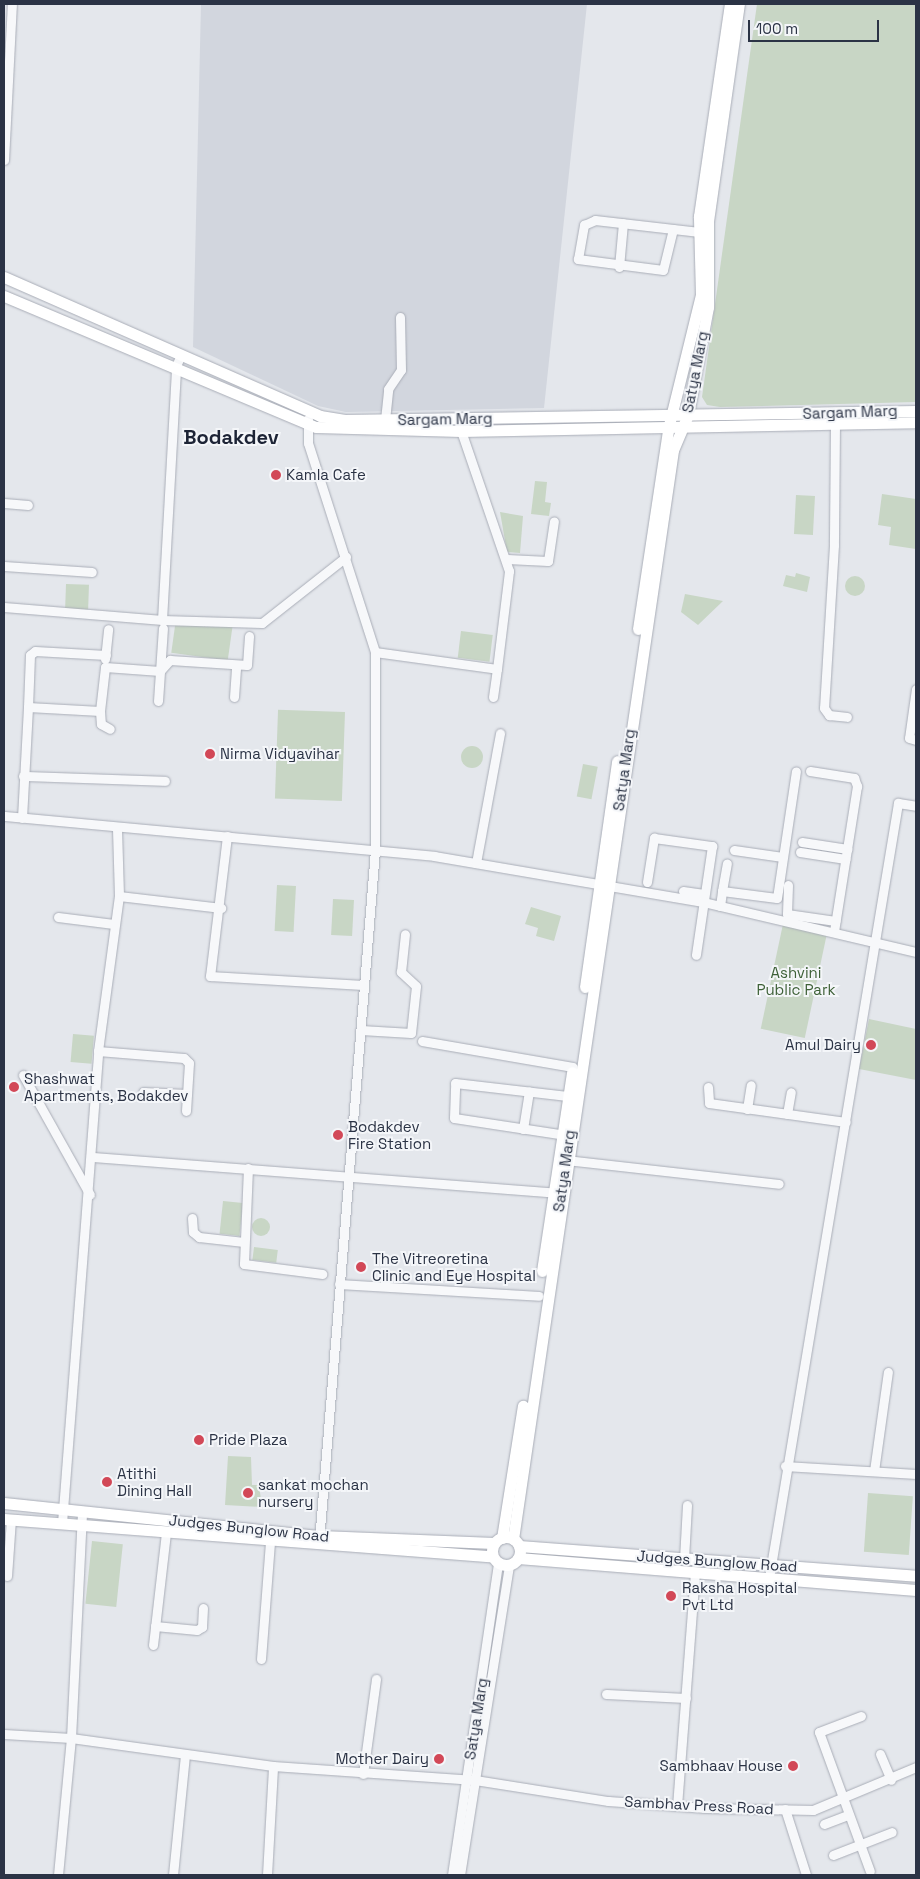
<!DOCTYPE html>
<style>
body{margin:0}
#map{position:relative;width:920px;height:1879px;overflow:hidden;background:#e4e7ec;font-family:"Space Grotesk",sans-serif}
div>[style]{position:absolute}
.built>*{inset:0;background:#d2d6de}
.green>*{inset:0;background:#c8d6c5;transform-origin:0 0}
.round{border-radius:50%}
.roads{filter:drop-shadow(0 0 1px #a9adb7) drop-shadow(0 0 1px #a9adb7)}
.minor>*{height:9px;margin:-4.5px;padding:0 4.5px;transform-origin:4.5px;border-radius:4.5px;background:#f7f8fa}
.major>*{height:11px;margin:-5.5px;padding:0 5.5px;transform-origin:5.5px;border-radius:5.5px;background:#fff}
.major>.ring{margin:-5.5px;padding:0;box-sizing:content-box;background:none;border:11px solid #fff;border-radius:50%}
.dots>*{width:14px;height:14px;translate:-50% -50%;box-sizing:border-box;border:2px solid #f4f6f9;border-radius:50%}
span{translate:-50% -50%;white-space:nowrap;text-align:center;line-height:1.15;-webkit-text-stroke:4px #f4f6f9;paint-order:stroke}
.street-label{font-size:15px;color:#2b3345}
.poi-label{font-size:15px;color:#2b3345}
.left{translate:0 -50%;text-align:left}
.right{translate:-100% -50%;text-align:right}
.park-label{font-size:15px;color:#3e6138}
.district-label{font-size:20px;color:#1d2436;font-weight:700}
.frame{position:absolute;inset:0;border:5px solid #2b3345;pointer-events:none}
.scale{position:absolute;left:748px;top:20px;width:131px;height:22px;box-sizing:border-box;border:2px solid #2b3345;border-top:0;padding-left:6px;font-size:15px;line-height:18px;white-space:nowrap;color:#2b3345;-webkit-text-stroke:4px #f4f6f9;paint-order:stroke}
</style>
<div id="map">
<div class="built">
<i style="clip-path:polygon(201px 4px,587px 4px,544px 408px,346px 412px,318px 406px,193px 347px)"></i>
</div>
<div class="green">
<i style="clip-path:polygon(757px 4px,916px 4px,916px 402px,720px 407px,707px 405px,702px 397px)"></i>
<i style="clip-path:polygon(535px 481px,547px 482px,545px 502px,551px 503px,549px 516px,531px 514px)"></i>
<i style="clip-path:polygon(882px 494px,916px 499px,916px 549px,889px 545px,891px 527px,878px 525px)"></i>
<i style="left:796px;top:495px;width:19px;height:39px;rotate:3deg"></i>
<i style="clip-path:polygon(500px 512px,523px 516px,520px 553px,507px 552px)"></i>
<i style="clip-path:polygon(796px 573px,810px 577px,807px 592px,783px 586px,786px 575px,795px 577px)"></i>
<i class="round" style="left:845px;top:576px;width:20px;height:20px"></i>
<i style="left:66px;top:584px;width:23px;height:25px;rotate:2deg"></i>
<i style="clip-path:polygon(685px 594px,723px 601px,698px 625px,681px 612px)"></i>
<i style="left:176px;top:619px;width:57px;height:34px;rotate:8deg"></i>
<i style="left:461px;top:631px;width:32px;height:27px;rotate:7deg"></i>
<i style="left:345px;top:712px;width:89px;height:67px;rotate:92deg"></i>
<i class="round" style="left:461px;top:746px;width:22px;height:22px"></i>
<i style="left:583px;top:764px;width:15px;height:33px;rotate:11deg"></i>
<i style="left:277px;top:885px;width:19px;height:46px;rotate:3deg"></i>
<i style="left:333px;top:899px;width:21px;height:36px;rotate:3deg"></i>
<i style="clip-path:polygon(531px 907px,561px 916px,554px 941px,536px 936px,538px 928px,525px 924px)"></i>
<i style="left:783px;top:924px;width:45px;height:107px;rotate:12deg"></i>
<i style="clip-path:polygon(869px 1019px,916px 1029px,916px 1080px,859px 1069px)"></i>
<i style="left:73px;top:1034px;width:21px;height:28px;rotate:5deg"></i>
<i style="left:223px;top:1201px;width:20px;height:33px;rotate:6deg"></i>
<i class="round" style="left:252px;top:1218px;width:18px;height:18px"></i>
<i style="left:254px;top:1247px;width:24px;height:13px;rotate:7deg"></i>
<i style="clip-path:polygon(228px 1456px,251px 1457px,252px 1485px,259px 1485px,262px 1507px,225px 1505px)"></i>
<i style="left:868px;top:1493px;width:45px;height:59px;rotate:4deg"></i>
<i style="left:92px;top:1541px;width:31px;height:63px;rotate:6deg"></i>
</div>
<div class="roads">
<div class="minor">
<i style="left:4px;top:160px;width:156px;rotate:-87.1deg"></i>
<i style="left:673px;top:229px;width:42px;rotate:103.7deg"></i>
<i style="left:663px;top:270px;width:86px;rotate:-172.6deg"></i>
<i style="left:578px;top:259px;width:35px;rotate:-80deg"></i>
<i style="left:584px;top:225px;width:12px;rotate:-24deg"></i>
<i style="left:595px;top:220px;width:105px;rotate:6.6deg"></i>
<i style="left:619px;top:267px;width:44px;rotate:-84.8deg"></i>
<i style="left:308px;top:419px;width:24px;rotate:90deg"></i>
<i style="left:308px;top:443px;width:219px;rotate:72.2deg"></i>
<i style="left:375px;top:652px;width:198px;rotate:90deg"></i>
<i style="left:375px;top:850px;width:694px;rotate:94.63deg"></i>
<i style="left:385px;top:420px;width:31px;rotate:-84deg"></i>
<i style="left:388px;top:389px;width:23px;rotate:-56deg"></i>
<i style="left:401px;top:370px;width:53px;rotate:-91.1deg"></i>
<i style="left:835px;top:423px;width:122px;rotate:90.5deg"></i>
<i style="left:834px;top:545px;width:163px;rotate:93.5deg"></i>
<i style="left:824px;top:708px;width:9px;rotate:54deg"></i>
<i style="left:829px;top:715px;width:18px;rotate:6deg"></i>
<i style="left:4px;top:503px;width:24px;rotate:5deg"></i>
<i style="left:507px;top:559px;width:41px;rotate:2.8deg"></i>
<i style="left:548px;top:561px;width:40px;rotate:-81.5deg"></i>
<i style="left:4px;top:566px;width:88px;rotate:3.9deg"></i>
<i style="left:4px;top:607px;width:159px;rotate:4.7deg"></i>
<i style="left:162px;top:620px;width:254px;rotate:-86.8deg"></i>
<i style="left:176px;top:366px;width:12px;rotate:-66deg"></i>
<i style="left:162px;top:620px;width:100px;rotate:1.7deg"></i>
<i style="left:262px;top:623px;width:107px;rotate:-38.2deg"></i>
<i style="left:375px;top:652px;width:123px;rotate:7.9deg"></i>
<i style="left:497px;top:669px;width:99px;rotate:-83deg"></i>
<i style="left:509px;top:571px;width:148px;rotate:-108.9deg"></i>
<i style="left:105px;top:659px;width:30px;rotate:-84deg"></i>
<i style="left:916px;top:689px;width:49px;rotate:98.1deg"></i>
<i style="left:909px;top:738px;width:7px;rotate:16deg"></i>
<i style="left:234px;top:697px;width:32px;rotate:-86deg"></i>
<i style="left:493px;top:697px;width:28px;rotate:-82deg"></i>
<i style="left:158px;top:701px;width:73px;rotate:-86.1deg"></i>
<i style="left:28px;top:707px;width:52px;rotate:-87.8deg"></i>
<i style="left:30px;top:655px;width:6px;rotate:-39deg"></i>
<i style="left:35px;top:651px;width:71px;rotate:3.2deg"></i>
<i style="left:100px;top:711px;width:13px;rotate:86deg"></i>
<i style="left:101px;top:724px;width:10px;rotate:29deg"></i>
<i style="left:810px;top:771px;width:45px;rotate:9deg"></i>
<i style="left:854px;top:778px;width:9px;rotate:69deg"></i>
<i style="left:857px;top:786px;width:148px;rotate:99deg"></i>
<i style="left:23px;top:776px;width:142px;rotate:2deg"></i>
<i style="left:4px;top:816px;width:432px;rotate:5.3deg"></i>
<i style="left:434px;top:856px;width:273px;rotate:9.7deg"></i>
<i style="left:703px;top:902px;width:219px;rotate:13.2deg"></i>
<i style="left:22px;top:818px;width:111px;rotate:-86.9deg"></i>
<i style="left:28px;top:707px;width:72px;rotate:3.2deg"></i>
<i style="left:100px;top:711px;width:44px;rotate:-83.5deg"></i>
<i style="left:105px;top:667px;width:55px;rotate:4.2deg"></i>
<i style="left:160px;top:671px;width:15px;rotate:-48deg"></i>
<i style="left:170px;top:660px;width:77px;rotate:3.7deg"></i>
<i style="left:247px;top:665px;width:29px;rotate:-86deg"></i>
<i style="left:227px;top:836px;width:141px;rotate:96.9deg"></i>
<i style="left:210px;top:976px;width:153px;rotate:3.4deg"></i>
<i style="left:802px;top:842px;width:46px;rotate:8.8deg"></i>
<i style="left:734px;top:850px;width:49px;rotate:8.3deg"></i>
<i style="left:800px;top:852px;width:46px;rotate:8.8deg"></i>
<i style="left:476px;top:863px;width:132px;rotate:-79.5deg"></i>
<i style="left:647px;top:882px;width:45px;rotate:-81deg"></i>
<i style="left:654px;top:838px;width:59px;rotate:7.9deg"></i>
<i style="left:712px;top:846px;width:110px;rotate:98.4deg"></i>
<i style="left:788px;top:885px;width:29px;rotate:92deg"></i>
<i style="left:787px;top:914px;width:49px;rotate:8.3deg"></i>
<i style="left:683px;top:891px;width:21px;rotate:8deg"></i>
<i style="left:722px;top:891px;width:28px;rotate:-80deg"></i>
<i style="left:119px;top:896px;width:103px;rotate:6.7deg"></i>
<i style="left:720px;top:906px;width:15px;rotate:-82deg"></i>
<i style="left:722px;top:891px;width:55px;rotate:7.3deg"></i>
<i style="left:777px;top:898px;width:128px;rotate:-81.5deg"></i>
<i style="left:58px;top:917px;width:56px;rotate:7.1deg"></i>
<i style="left:361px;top:1030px;width:50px;rotate:3.4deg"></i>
<i style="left:411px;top:1033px;width:47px;rotate:-83.9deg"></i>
<i style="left:416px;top:986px;width:21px;rotate:-137deg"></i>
<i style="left:401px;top:972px;width:38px;rotate:-84deg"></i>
<i style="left:422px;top:1041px;width:153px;rotate:9.8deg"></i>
<i style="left:98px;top:1051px;width:86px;rotate:4.7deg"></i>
<i style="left:184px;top:1058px;width:7px;rotate:45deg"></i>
<i style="left:189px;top:1063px;width:48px;rotate:93.6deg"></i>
<i style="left:23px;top:1075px;width:137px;rotate:60.8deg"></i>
<i style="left:708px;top:1087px;width:16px;rotate:86deg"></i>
<i style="left:709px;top:1103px;width:138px;rotate:7.9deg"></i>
<i style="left:143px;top:1092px;width:44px;rotate:2.6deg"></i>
<i style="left:747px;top:1109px;width:24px;rotate:-81deg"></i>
<i style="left:787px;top:1114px;width:22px;rotate:-80deg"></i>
<i style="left:523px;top:1129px;width:38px;rotate:-81deg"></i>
<i style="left:559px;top:1134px;width:106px;rotate:-171.3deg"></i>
<i style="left:454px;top:1118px;width:35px;rotate:-88deg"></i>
<i style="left:455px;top:1083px;width:113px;rotate:6.6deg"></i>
<i style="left:93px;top:1157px;width:468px;rotate:4.4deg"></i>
<i style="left:566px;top:1160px;width:214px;rotate:6.4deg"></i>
<i style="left:248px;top:1168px;width:96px;rotate:92.4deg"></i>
<i style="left:244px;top:1264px;width:79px;rotate:7.3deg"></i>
<i style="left:192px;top:1218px;width:14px;rotate:86deg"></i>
<i style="left:193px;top:1232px;width:8px;rotate:40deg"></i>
<i style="left:199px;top:1237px;width:45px;rotate:6.3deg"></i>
<i style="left:339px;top:1284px;width:200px;rotate:3.4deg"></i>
<i style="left:785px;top:1466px;width:131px;rotate:3.5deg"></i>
<i style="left:874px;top:1471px;width:100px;rotate:-82deg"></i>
<i style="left:62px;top:1523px;width:473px;rotate:-85.6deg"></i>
<i style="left:98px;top:1051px;width:156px;rotate:-82.3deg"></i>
<i style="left:119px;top:896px;width:69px;rotate:-91.7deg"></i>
<i style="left:684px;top:1559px;width:54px;rotate:-86.8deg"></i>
<i style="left:7px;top:1576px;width:57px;rotate:-86deg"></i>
<i style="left:769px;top:1578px;width:786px;rotate:-80.55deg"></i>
<i style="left:898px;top:803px;width:18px;rotate:9deg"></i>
<i style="left:155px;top:1626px;width:42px;rotate:5.4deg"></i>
<i style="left:197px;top:1630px;width:6px;rotate:-31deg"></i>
<i style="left:202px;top:1627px;width:19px;rotate:-87deg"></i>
<i style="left:153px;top:1645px;width:114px;rotate:-83.4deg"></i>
<i style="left:261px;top:1659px;width:118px;rotate:-85.6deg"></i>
<i style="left:606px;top:1694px;width:80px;rotate:2.9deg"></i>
<i style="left:861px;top:1716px;width:45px;rotate:159.1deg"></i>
<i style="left:819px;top:1732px;width:148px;rotate:69.9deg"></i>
<i style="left:4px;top:1734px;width:67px;rotate:3.4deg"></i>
<i style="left:71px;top:1738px;width:204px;rotate:7.9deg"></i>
<i style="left:273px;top:1766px;width:202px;rotate:4deg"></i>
<i style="left:475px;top:1780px;width:135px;rotate:9deg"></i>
<i style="left:608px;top:1801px;width:98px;rotate:4.1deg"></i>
<i style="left:706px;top:1808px;width:107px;rotate:1.1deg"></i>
<i style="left:813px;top:1810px;width:112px;rotate:-22.7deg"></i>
<i style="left:880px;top:1754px;width:28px;rotate:67deg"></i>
<i style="left:363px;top:1774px;width:96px;rotate:-82.2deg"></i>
<i style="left:677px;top:1806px;width:235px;rotate:-85.6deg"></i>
<i style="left:785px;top:1809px;width:69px;rotate:72.3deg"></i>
<i style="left:824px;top:1824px;width:26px;rotate:-21deg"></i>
<i style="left:833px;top:1855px;width:63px;rotate:-21.3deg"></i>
<i style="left:58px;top:1875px;width:138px;rotate:-84.6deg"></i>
<i style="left:71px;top:1738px;width:225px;rotate:-87.2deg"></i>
<i style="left:173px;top:1875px;width:121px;rotate:-84.3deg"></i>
<i style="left:267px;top:1875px;width:109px;rotate:-86.8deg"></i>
<i style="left:452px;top:1875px;width:315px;rotate:-81.6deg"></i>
<i style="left:460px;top:1875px;width:314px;rotate:-81deg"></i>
</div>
<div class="major">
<i style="left:4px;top:277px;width:345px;rotate:23.7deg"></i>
<i style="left:320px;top:416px;width:25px;rotate:9deg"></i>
<i style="left:345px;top:420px;width:571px;rotate:-0.9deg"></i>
<i style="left:4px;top:296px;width:338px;rotate:22.8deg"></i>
<i style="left:316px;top:427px;width:145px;rotate:1.6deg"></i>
<i style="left:461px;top:431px;width:455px;rotate:-1.1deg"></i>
<i style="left:638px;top:629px;width:206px;rotate:-81.4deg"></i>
<i style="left:669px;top:425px;width:134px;rotate:-76.2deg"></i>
<i style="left:701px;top:295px;width:79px;rotate:-91.5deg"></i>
<i style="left:699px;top:216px;width:214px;rotate:-81.7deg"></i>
<i style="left:585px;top:987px;width:228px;rotate:-81.9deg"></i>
<i style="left:542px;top:1271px;width:201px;rotate:-81.4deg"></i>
<i style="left:4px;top:1503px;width:318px;rotate:6deg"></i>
<i style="left:320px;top:1536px;width:174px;rotate:2.3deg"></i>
<i style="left:4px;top:1519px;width:490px;rotate:4.4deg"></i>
<i class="ring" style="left:492px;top:1537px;width:17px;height:17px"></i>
<i style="left:502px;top:1538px;width:134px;rotate:-81deg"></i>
<i style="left:513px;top:1539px;width:1101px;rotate:-81.64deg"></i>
<i style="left:673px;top:450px;width:39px;rotate:-67deg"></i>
<i style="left:688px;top:414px;width:109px;rotate:-79.4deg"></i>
<i style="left:708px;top:307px;width:86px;rotate:-90deg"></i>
<i style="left:708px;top:221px;width:219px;rotate:-81.9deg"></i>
<i style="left:519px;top:1546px;width:398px;rotate:4.3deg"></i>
<i style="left:518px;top:1558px;width:399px;rotate:4.6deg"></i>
</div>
</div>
<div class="dots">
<i style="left:276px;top:475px;background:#d24857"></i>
<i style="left:210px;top:754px;background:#d24857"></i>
<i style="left:871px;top:1045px;background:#d24857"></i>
<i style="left:14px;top:1087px;background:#d24857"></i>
<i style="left:338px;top:1135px;background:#d24857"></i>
<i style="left:361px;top:1267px;background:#d24857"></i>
<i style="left:199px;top:1440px;background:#d24857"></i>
<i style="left:107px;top:1482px;background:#d24857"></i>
<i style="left:248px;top:1493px;background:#d24857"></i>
<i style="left:671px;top:1596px;background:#d24857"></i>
<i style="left:439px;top:1759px;background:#d24857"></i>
<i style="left:793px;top:1766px;background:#d24857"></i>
</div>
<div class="street-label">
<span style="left:695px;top:372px;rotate:-79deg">Satya Marg</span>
<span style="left:850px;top:412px;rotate:-2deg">Sargam Marg</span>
<span style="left:445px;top:419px;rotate:-1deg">Sargam Marg</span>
<span style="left:624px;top:770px;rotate:-82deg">Satya Marg</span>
<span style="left:564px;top:1171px;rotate:-82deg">Satya Marg</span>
<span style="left:249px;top:1528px;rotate:6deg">Judges Bunglow Road</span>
<span style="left:717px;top:1561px;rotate:4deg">Judges Bunglow Road</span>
<span style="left:476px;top:1719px;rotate:-81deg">Satya Marg</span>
<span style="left:699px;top:1805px;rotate:3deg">Sambhav Press Road</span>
</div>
<div class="poi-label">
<span class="left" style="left:286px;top:475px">Kamla Cafe</span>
<span class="left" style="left:220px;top:754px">Nirma Vidyavihar</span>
<span class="right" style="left:861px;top:1045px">Amul Dairy</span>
<span class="left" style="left:24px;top:1087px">Shashwat<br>Apartments, Bodakdev</span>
<span class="left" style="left:348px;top:1135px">Bodakdev<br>Fire Station</span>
<span class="left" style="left:372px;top:1267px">The Vitreoretina<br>Clinic and Eye Hospital</span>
<span class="left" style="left:209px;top:1440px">Pride Plaza</span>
<span class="left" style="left:117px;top:1482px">Atithi<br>Dining Hall</span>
<span class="left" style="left:258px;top:1493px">sankat mochan<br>nursery</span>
<span class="left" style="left:682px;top:1596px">Raksha Hospital<br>Pvt Ltd</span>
<span class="right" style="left:429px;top:1759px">Mother Dairy</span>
<span class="right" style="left:783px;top:1766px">Sambhaav House</span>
</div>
<div class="park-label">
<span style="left:796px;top:981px">Ashvini<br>Public Park</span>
</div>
<div class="district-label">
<span style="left:231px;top:437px">Bodakdev</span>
</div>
<div class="frame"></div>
<div class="scale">100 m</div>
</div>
